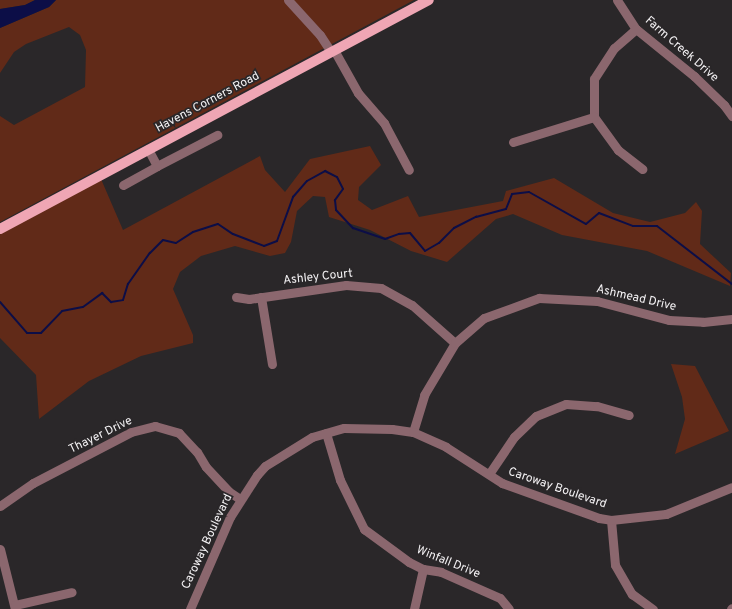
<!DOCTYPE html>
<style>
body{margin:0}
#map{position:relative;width:732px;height:609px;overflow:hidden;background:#2a2729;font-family:Overpass,sans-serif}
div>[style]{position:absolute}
.green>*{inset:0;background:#612a18}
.water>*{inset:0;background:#0c0e47}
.stream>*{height:2px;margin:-1px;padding:0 1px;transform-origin:1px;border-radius:1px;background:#0c0e47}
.minor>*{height:9px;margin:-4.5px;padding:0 4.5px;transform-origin:4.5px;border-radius:4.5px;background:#8b676e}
.major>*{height:10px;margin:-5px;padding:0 5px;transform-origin:5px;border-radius:5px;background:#efa6b4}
span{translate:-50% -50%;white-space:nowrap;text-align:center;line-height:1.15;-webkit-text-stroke:3.5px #2a2729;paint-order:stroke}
.street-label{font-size:12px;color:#f5f3f5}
</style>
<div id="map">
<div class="green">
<i style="clip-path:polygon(0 0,35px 0,25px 5px,0 9px)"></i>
<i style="clip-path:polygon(56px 0,414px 0,0 222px,0 116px,14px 125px,85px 87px,86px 50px,80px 35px,69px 27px,26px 44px,14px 52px,0 73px,0 28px,49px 7px)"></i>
<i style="clip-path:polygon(370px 146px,381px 165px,359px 187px,358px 200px,372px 210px,408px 196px,419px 217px,503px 201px,506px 191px,554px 178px,613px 213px,650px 222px,685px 213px,696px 202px,702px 211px,700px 244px,731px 273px,730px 286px,647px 251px,562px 235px,513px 214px,496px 219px,447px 262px,411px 251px,370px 230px,329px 217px,325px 197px,313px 196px,297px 211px,291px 242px,285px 253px,270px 256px,235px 246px,201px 256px,180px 272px,173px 289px,193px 335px,193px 343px,141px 356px,89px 381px,39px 419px,36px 375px,0 338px,0 234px,101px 179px,123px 230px,260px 156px,265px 170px,285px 192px,310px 159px)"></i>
<i style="clip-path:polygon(671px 364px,695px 366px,729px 431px,675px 454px,685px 419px,682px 397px)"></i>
</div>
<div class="water">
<i style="clip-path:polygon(35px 0,56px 0,49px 7px,0 28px,0 9px,25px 5px)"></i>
</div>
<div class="stream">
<i style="left:0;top:302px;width:41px;rotate:48.9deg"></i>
<i style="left:27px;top:333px;width:14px"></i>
<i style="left:41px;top:333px;width:30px;rotate:-46deg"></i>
<i style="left:62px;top:311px;width:21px;rotate:-11deg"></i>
<i style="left:83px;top:307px;width:24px;rotate:-36deg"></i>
<i style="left:102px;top:293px;width:13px;rotate:45deg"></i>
<i style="left:111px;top:302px;width:12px;rotate:-9deg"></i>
<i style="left:123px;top:300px;width:17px;rotate:-73deg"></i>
<i style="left:128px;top:284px;width:38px;rotate:-55deg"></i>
<i style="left:150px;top:253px;width:18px;rotate:-45deg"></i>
<i style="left:163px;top:240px;width:13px;rotate:13deg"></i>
<i style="left:176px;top:243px;width:20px;rotate:-33deg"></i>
<i style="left:193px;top:232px;width:26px;rotate:-18deg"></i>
<i style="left:218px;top:224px;width:18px;rotate:34deg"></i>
<i style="left:233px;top:234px;width:33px;rotate:21deg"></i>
<i style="left:264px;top:246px;width:14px;rotate:-21deg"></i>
<i style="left:277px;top:241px;width:47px;rotate:-70deg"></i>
<i style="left:293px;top:197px;width:21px;rotate:-49deg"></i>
<i style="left:307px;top:181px;width:21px;rotate:-29deg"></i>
<i style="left:325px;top:171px;width:13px;rotate:27deg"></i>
<i style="left:337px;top:177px;width:13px;rotate:63deg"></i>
<i style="left:343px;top:189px;width:14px;rotate:126deg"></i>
<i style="left:335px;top:200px;width:10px;rotate:84deg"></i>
<i style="left:336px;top:210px;width:25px;rotate:47deg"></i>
<i style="left:353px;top:228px;width:34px;rotate:19deg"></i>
<i style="left:385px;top:239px;width:15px;rotate:-20deg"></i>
<i style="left:399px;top:234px;width:11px;rotate:-5deg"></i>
<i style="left:410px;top:233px;width:23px;rotate:50deg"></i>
<i style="left:425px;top:251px;width:16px;rotate:-30deg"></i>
<i style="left:439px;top:243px;width:21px;rotate:-45deg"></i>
<i style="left:454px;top:228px;width:25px;rotate:-27deg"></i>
<i style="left:476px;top:217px;width:31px;rotate:-15deg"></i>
<i style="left:506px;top:209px;width:16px;rotate:-68deg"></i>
<i style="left:512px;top:194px;width:17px;rotate:-7deg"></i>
<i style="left:529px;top:192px;width:65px;rotate:29.3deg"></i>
<i style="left:586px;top:224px;width:17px;rotate:-40deg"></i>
<i style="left:599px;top:213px;width:36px;rotate:21deg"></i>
<i style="left:633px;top:226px;width:24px"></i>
<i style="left:657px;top:226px;width:95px;rotate:37.7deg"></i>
</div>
<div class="minor">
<i style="left:288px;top:0;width:47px;rotate:47.6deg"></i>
<i style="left:320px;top:35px;width:20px;rotate:57deg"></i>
<i style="left:617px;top:0;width:35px;rotate:57deg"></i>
<i style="left:636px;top:29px;width:75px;rotate:39deg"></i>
<i style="left:694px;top:76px;width:42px;rotate:44deg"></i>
<i style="left:724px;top:105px;width:14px;rotate:54deg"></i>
<i style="left:636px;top:29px;width:29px;rotate:139deg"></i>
<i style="left:614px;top:48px;width:37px;rotate:123deg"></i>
<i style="left:594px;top:79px;width:38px;rotate:90deg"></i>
<i style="left:594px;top:117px;width:41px;rotate:54deg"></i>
<i style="left:618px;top:150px;width:31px;rotate:38deg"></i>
<i style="left:334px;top:50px;width:49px;rotate:60.8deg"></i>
<i style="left:358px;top:93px;width:40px;rotate:49deg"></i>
<i style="left:384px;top:123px;width:53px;rotate:62deg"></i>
<i style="left:513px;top:142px;width:85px;rotate:-17.2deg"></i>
<i style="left:148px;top:149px;width:19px;rotate:62deg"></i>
<i style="left:157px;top:166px;width:68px;rotate:-27.3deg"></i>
<i style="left:123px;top:185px;width:39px;rotate:-29deg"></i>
<i style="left:236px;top:297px;width:13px;rotate:9deg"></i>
<i style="left:249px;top:299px;width:98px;rotate:-8.2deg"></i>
<i style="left:346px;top:285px;width:35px;rotate:5deg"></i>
<i style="left:381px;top:288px;width:35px;rotate:29deg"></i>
<i style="left:412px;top:305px;width:57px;rotate:41.5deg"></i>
<i style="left:261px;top:297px;width:68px;rotate:80.7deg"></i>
<i style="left:413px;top:432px;width:39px;rotate:-73deg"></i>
<i style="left:424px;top:395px;width:61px;rotate:-59.2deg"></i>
<i style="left:455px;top:343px;width:38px;rotate:-41deg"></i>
<i style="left:484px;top:318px;width:59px;rotate:-20deg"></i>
<i style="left:539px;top:298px;width:58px;rotate:3deg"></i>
<i style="left:597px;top:301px;width:74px;rotate:14.8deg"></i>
<i style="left:669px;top:320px;width:34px;rotate:3deg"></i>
<i style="left:703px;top:322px;width:29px;rotate:-6deg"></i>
<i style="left:326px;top:433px;width:49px;rotate:73.4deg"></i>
<i style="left:340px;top:480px;width:55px;rotate:63.9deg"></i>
<i style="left:364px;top:529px;width:56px;rotate:36.3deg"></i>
<i style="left:409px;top:562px;width:16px;rotate:27deg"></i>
<i style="left:423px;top:569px;width:18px;rotate:9deg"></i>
<i style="left:441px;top:572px;width:64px;rotate:23.8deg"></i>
<i style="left:500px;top:598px;width:14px;rotate:51deg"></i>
<i style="left:489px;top:474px;width:45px;rotate:-56deg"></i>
<i style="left:514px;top:437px;width:30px;rotate:-44deg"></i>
<i style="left:536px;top:416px;width:32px;rotate:-22deg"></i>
<i style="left:566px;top:404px;width:31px;rotate:4deg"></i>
<i style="left:597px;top:406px;width:33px;rotate:16deg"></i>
<i style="left:0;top:506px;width:40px;rotate:-34.9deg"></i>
<i style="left:33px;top:483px;width:110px;rotate:-27.5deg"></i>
<i style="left:131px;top:432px;width:25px;rotate:-14deg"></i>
<i style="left:155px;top:426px;width:25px;rotate:16deg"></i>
<i style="left:179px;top:433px;width:26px;rotate:47deg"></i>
<i style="left:197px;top:452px;width:17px;rotate:59deg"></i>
<i style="left:206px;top:467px;width:33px;rotate:47deg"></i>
<i style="left:228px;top:491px;width:14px;rotate:34deg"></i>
<i style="left:611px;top:520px;width:45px;rotate:84.9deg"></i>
<i style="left:615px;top:565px;width:34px;rotate:60deg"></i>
<i style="left:632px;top:594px;width:26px;rotate:36deg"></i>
<i style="left:0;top:549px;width:62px;rotate:76deg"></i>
<i style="left:15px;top:605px;width:58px;rotate:-12.8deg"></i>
<i style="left:190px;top:609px;width:100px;rotate:-66.5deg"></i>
<i style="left:230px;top:517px;width:50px;rotate:-57.3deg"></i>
<i style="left:257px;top:475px;width:12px;rotate:-48deg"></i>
<i style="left:265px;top:466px;width:55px;rotate:-31.7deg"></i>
<i style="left:312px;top:437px;width:33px;rotate:-16deg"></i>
<i style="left:344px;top:428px;width:48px;rotate:1.2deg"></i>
<i style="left:392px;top:429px;width:21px;rotate:8deg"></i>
<i style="left:413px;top:432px;width:36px;rotate:24deg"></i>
<i style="left:446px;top:447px;width:67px;rotate:32.7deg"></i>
<i style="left:502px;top:483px;width:103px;rotate:19.8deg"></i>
<i style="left:599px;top:518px;width:12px;rotate:9deg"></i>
<i style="left:611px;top:520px;width:55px;rotate:-6.2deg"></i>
<i style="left:666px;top:514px;width:71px;rotate:-22.2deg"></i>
<i style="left:414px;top:609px;width:41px;rotate:-77.3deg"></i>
<i style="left:731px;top:609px;width:1px;rotate:-45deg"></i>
</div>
<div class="major">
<i style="left:0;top:229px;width:486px;rotate:-28.1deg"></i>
</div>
<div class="street-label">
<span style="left:681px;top:50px;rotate:41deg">Farm Creek Drive</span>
<span style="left:208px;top:103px;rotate:-28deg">Havens Corners Road</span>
<span style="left:318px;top:278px;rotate:-6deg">Ashley Court</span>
<span style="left:636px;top:299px;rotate:13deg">Ashmead Drive</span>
<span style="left:101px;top:436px;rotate:-26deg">Thayer Drive</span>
<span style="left:557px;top:489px;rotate:19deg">Caroway Boulevard</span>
<span style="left:208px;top:542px;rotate:-65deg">Caroway Boulevard</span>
<span style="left:448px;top:563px;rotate:22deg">Winfall Drive</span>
</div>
</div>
